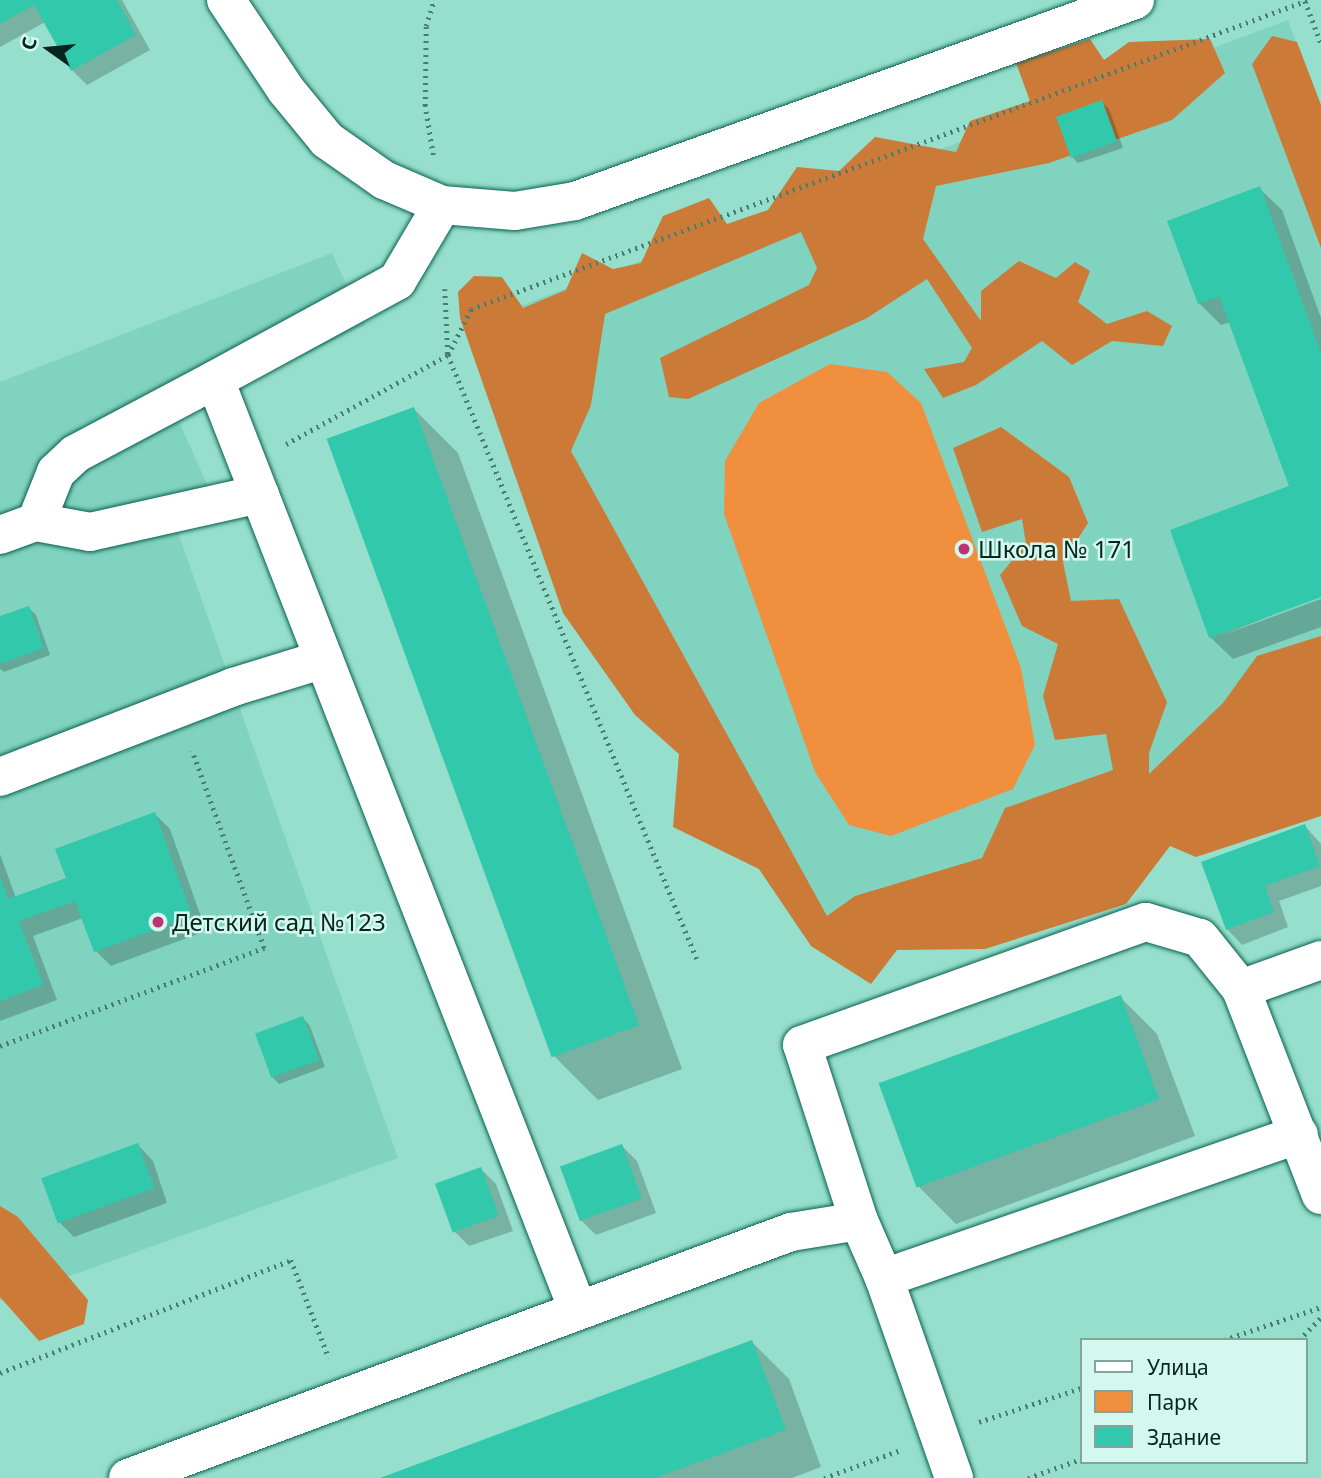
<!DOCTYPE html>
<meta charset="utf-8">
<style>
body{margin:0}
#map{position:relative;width:1321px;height:1478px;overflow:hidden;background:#95dfcc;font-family:"Noto Sans",sans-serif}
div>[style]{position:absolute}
.built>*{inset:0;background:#80d3bf}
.green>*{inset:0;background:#f08f3e}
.forest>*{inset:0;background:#cb7a38}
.shadow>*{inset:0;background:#0003}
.building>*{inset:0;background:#31c8ac;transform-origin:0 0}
.path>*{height:4.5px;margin-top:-2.25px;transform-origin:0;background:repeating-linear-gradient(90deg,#497d70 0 2px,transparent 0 7px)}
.roads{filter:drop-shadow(0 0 2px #096051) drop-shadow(0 0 2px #096051)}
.minor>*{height:38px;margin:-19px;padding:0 19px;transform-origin:19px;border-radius:19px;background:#fff}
.dots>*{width:19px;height:19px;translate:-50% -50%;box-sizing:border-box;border:4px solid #d4f8ee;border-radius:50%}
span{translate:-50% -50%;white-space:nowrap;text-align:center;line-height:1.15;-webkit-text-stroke:5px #d4f8ee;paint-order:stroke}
.poi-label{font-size:24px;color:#05251e}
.left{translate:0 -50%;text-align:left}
.legend{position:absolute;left:1080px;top:1338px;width:228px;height:126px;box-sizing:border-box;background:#d4f8ee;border:2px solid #81a49b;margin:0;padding:9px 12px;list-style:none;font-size:21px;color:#05251e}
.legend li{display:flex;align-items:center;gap:14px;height:35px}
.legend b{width:35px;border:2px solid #81a49b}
.north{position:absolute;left:14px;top:14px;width:70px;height:70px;-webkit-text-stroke:5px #d4f8ee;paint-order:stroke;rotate:285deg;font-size:19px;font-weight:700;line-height:28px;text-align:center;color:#05251e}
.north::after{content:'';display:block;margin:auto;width:24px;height:32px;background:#05251e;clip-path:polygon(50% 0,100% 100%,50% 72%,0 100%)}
</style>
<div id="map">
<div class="built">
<i style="clip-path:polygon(1288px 20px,1321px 109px,1321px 777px,832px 949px,479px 321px)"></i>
<i style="clip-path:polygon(332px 253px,365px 325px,177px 417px,217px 507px,175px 524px,398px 1158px,0 1301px,0 382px)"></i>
</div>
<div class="green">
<i style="clip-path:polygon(830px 364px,887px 372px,921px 403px,1021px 668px,1035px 745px,1013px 789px,891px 836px,849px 825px,815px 772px,724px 514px,725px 461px,759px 403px)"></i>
</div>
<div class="forest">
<i style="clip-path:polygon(1272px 36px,1297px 42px,1321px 105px,1321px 248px,1252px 64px)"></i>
<i style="clip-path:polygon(1090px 39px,1104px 60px,1129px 42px,1210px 39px,1225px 73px,1172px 120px,1049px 163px,936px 186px,923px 239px,981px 321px,981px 291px,1019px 261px,1056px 278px,1075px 262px,1090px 271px,1078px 302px,1107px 324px,1147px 311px,1172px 326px,1163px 346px,1112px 341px,1072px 365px,1042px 341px,976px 385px,943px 398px,924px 369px,964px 362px,972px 348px,927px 279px,867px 318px,688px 399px,669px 397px,660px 358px,809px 285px,817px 268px,801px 232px,605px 314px,591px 405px,571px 451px,827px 916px,855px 896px,982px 858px,1005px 808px,1113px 770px,1106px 734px,1055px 740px,1043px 696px,1058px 644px,1022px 626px,1000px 575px,1026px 544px,1022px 519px,982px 532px,953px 448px,1001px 427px,1069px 477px,1088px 523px,1063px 562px,1071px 601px,1119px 599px,1167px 702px,1149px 753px,1149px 774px,1223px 703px,1257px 656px,1321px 636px,1321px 816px,1196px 857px,1170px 846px,1126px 904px,985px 949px,897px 950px,871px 984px,811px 946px,759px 869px,673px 827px,679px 754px,635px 715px,563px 613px,460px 318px,458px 292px,474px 276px,502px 277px,523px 308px,566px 290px,582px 253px,613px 269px,641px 263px,663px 216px,709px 198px,727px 224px,768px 210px,797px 167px,839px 171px,875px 137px,956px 152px,970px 121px,1030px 101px,1016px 63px)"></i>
<i style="clip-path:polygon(0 1206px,18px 1217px,88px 1300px,84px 1324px,39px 1341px,0 1297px)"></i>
</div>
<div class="shadow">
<i style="clip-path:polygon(0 0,122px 0,150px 50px,87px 85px,72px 70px,45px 22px,0 47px)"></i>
<i style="clip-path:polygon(1102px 102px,1109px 109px,1123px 148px,1078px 163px,1071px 156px)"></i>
<i style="clip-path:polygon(1259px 188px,1282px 210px,1321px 318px,1321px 595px,1220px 636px,1321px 599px,1321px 627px,1233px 659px,1210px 637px,1292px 487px,1231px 322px,1221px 325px,1199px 303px)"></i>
<i style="clip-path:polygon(414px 409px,458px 453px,682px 1069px,598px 1100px,554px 1056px)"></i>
<i style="clip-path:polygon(29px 608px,36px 615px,50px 655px,4px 672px,0 669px,0 618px)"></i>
<i style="clip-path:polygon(155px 814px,170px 829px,206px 931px,111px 966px,96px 951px,83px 918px,33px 936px,57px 1000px,0 1021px,0 854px,16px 898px,68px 879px)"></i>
<i style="clip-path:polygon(1305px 826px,1321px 844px,1321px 886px,1279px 901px,1288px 927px,1242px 945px,1227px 929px)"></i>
<i style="clip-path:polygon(1120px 997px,1157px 1034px,1195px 1136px,956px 1224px,919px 1187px)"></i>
<i style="clip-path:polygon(303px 1018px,310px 1026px,325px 1067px,279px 1084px,272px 1077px)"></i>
<i style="clip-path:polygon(138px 1145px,153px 1161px,167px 1203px,74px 1237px,59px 1222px)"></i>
<i style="clip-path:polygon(622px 1146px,637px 1161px,656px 1213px,596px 1235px,581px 1220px)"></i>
<i style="clip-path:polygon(481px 1169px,496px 1184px,513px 1231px,469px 1246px,454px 1231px)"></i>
<i style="clip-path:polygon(752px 1342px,789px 1379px,821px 1467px,792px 1478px,384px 1478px)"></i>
</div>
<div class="building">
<i style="clip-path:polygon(0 0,117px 0,136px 35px,71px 71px,34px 5px,0 24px)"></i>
<i style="left:1102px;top:100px;width:44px;height:49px;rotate:70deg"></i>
<i style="clip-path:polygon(1260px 186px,1321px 353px,1321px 597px,1209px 638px,1170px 530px,1289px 486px,1219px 296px,1198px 304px,1167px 221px)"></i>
<i style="left:414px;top:407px;width:658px;height:93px;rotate:70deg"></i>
<i style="clip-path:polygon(29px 606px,44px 648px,0 664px,0 616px)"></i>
<i style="clip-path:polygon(155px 812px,192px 916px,94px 952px,75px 901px,19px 921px,43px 985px,0 1001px,0 877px,8px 899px,66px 878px,55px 849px)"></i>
<i style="clip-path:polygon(1305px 824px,1320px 866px,1265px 886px,1274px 912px,1226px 930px,1201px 862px)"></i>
<i style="left:1121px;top:995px;width:111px;height:258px;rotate:70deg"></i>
<i style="left:303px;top:1016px;width:47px;height:51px;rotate:70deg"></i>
<i style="left:138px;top:1143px;width:48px;height:103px;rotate:70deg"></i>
<i style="left:622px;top:1144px;width:58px;height:66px;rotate:70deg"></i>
<i style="left:481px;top:1167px;width:52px;height:49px;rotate:70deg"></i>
<i style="clip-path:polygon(752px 1340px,786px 1430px,655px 1478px,380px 1478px)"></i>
</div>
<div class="path">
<i style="left:1305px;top:1px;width:45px;rotate:69.1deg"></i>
<i style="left:433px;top:155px;width:50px;rotate:-99.3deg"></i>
<i style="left:425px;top:106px;width:80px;rotate:-89.3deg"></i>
<i style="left:426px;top:26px;width:27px;rotate:-73deg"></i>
<i style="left:445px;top:289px;width:66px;rotate:87.4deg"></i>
<i style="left:448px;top:355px;width:653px;rotate:67.6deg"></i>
<i style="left:286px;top:444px;width:185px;rotate:-28.8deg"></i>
<i style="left:448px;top:355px;width:51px;rotate:-63.4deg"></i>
<i style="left:471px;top:309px;width:892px;rotate:-20.26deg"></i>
<i style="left:0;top:1046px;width:282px;rotate:-20.4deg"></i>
<i style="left:264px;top:948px;width:210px;rotate:-110.1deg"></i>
<i style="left:1224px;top:1340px;width:102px;rotate:-18.8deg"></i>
<i style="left:1299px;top:1340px;width:32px;rotate:-46deg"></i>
<i style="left:0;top:1373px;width:312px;rotate:-21.2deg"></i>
<i style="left:291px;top:1260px;width:105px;rotate:68.8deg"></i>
<i style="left:979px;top:1422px;width:108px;rotate:-18.4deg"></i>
<i style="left:824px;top:1478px;width:79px;rotate:-20deg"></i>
<i style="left:1028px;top:1478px;width:56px;rotate:-19.7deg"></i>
</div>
<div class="roads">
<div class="minor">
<i style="left:226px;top:0;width:108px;rotate:56.3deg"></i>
<i style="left:286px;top:90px;width:65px;rotate:50.6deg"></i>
<i style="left:327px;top:140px;width:70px;rotate:35.1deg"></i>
<i style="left:384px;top:180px;width:63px;rotate:23.3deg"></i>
<i style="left:442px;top:205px;width:73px;rotate:4.7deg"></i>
<i style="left:515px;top:211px;width:61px;rotate:-9.5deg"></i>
<i style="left:575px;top:201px;width:595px;rotate:-19.74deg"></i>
<i style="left:442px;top:205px;width:88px;rotate:120.6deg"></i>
<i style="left:397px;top:281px;width:207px;rotate:151.5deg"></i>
<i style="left:215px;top:380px;width:998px;rotate:68.68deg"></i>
<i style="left:36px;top:522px;width:54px;rotate:-68.2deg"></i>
<i style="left:56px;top:472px;width:26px;rotate:-43deg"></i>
<i style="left:75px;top:454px;width:158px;rotate:-27.9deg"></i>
<i style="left:0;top:535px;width:38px;rotate:-20deg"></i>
<i style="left:36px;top:522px;width:55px;rotate:10.5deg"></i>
<i style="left:90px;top:532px;width:174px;rotate:-12.6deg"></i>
<i style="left:0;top:777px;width:250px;rotate:-21.1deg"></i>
<i style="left:233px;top:687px;width:95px;rotate:-17.1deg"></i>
<i style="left:1241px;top:989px;width:85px;rotate:-19.9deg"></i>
<i style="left:859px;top:1221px;width:185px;rotate:-107.9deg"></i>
<i style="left:802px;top:1045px;width:365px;rotate:-19.7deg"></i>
<i style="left:1146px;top:922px;width:56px;rotate:16.5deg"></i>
<i style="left:1200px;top:938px;width:65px;rotate:51.2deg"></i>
<i style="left:1241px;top:989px;width:221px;rotate:68.8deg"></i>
<i style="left:884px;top:1278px;width:439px;rotate:-19.1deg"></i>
<i style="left:128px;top:1478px;width:707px;rotate:-20.36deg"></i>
<i style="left:791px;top:1232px;width:69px;rotate:-9.2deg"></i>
<i style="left:859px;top:1221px;width:62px;rotate:66.3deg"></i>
<i style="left:884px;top:1278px;width:212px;rotate:70.7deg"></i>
</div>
</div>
<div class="dots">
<i style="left:964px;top:549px;background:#bc3473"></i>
<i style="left:158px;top:922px;background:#bc3473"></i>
</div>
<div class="poi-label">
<span class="left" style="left:978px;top:549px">Школа № 171</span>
<span class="left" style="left:172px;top:922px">Детский сад №123</span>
</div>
<ul class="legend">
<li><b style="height:9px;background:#fff"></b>Улица</li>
<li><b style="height:19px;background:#f08f3e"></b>Парк</li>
<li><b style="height:19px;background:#31c8ac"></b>Здание</li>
</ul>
<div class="north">С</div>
</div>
